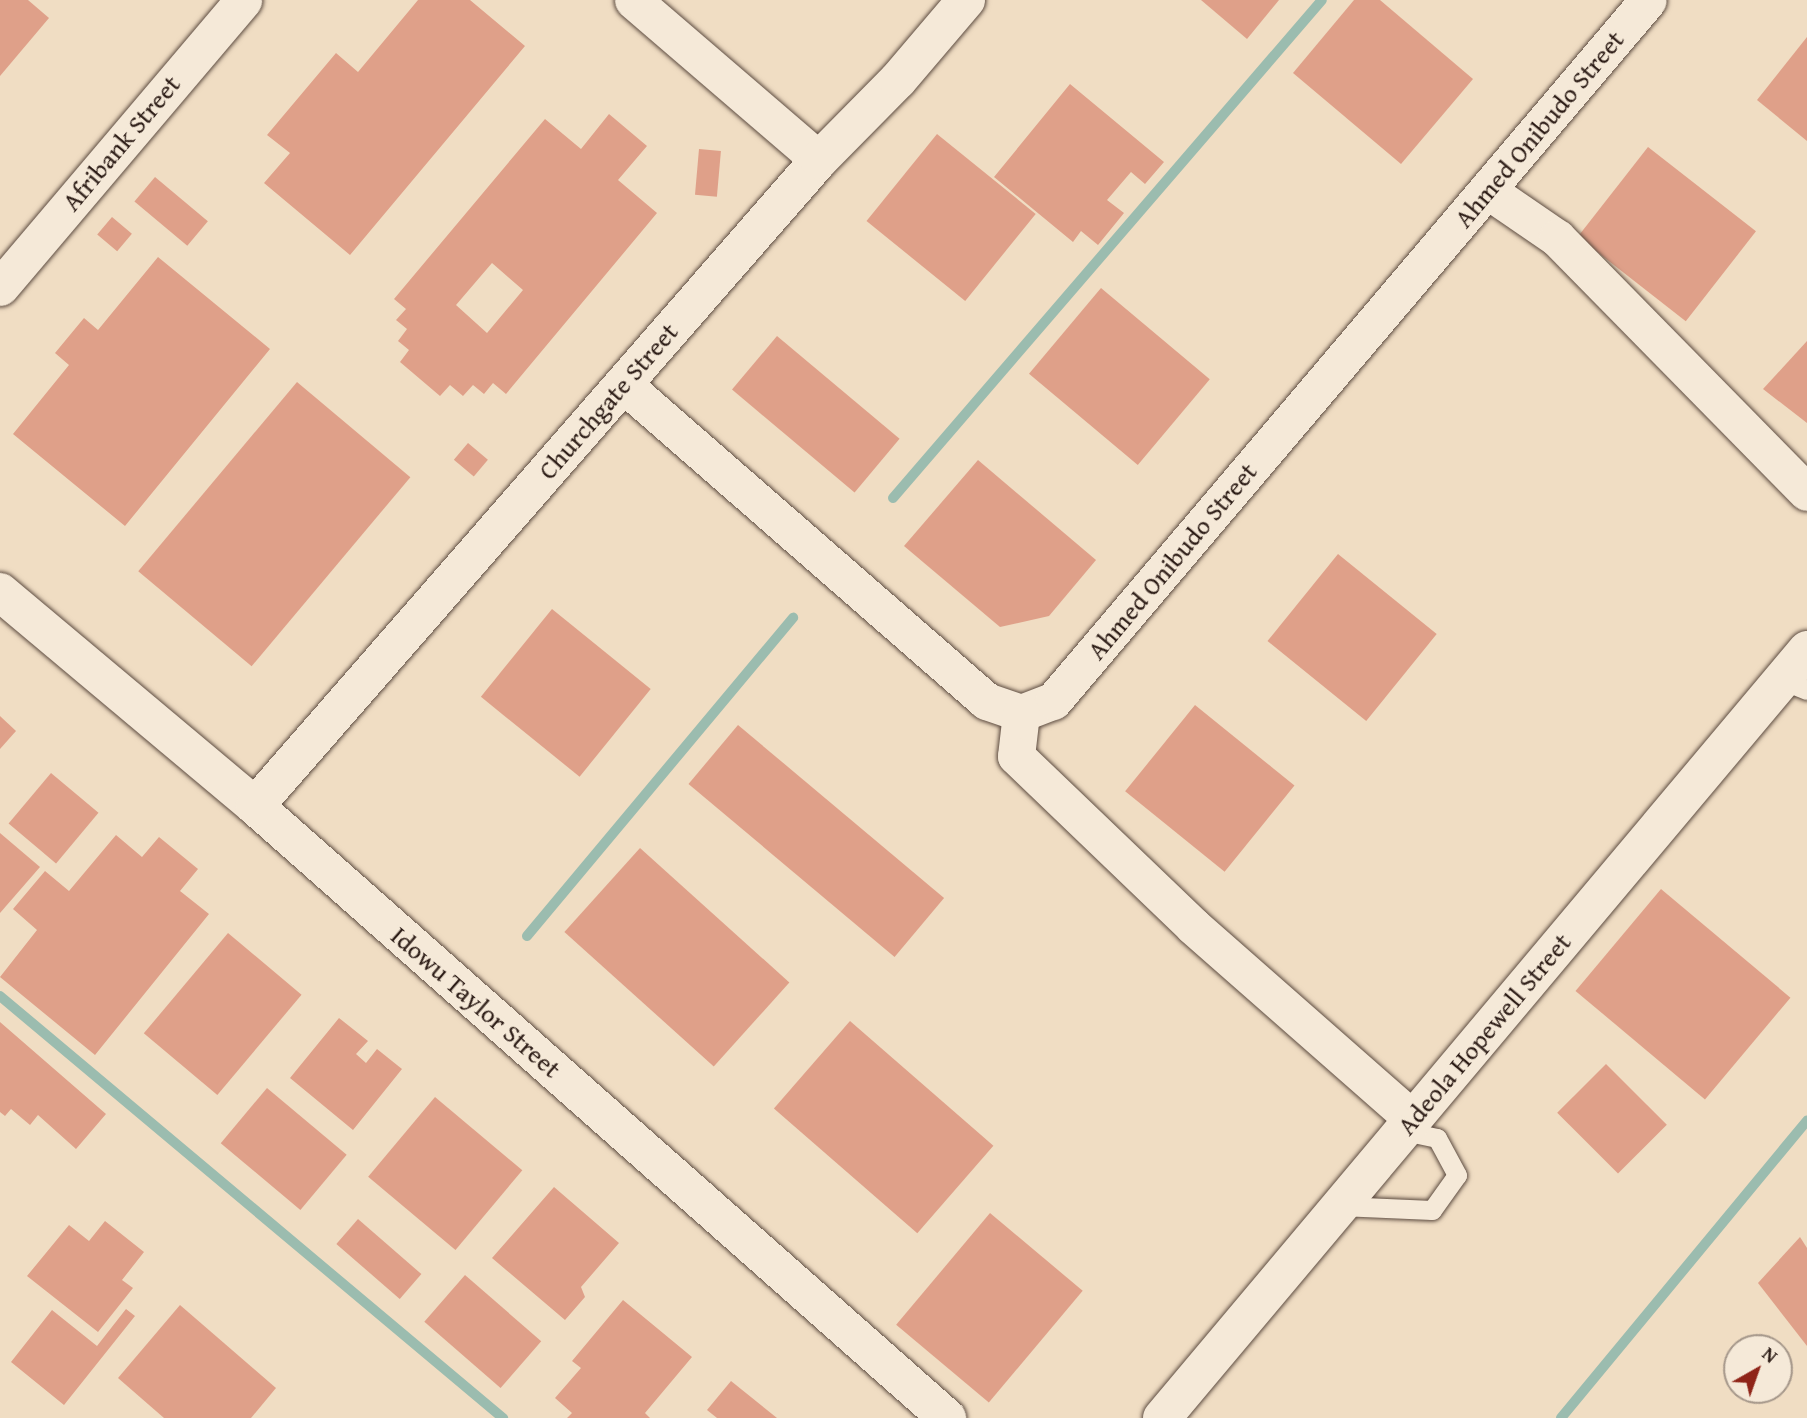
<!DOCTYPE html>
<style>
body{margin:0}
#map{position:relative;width:1807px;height:1418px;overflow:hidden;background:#f0ddc3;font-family:"Gentium Book Plus",serif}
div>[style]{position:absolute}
.stream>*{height:10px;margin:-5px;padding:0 5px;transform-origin:5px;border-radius:5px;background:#9bbcaf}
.building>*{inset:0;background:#dfa089;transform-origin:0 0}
.roads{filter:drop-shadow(0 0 2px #5d4c41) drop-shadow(0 0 2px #5d4c41)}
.service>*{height:19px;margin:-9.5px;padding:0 9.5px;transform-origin:9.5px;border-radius:9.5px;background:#f5e9d8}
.minor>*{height:37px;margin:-18.5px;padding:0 18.5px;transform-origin:18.5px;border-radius:18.5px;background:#f5e9d8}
.tertiary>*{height:38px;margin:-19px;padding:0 19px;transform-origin:19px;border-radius:19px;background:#f5e9d8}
span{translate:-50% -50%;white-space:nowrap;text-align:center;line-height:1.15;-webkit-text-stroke:5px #f5e9d8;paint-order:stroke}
.street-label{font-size:26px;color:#2c1c16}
.north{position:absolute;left:1723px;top:1334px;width:70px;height:70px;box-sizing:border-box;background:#f5e9d8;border:2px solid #a5978a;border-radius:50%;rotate:40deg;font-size:19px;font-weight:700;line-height:28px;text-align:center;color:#2c1c16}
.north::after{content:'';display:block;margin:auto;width:24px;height:32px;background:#8f2418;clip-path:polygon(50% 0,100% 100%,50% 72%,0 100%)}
</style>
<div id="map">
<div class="stream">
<i style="left:893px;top:498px;width:657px;rotate:-49.26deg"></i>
<i style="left:527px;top:936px;width:415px;rotate:-50.1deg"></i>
<i style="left:0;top:996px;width:657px;rotate:40deg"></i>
<i style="left:1561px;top:1418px;width:386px;rotate:-50.4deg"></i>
</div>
<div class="building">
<i style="clip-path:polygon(0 0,28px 0,49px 18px,0 76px)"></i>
<i style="clip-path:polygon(418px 0,470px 0,525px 46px,350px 255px,264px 183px,290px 153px,267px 135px,336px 53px,358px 72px)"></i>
<i style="clip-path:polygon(1201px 0,1279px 0,1247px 39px)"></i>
<i style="clip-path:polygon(1354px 0,1380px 0,1473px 79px,1401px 164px,1293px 73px)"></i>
<i style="clip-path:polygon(1807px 37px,1807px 141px,1757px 100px)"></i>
<i style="clip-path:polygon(1070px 84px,1164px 162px,1145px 184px,1131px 172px,1107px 200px,1124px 213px,1098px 245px,1081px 231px,1073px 242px,994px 177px)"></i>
<i style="clip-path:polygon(evenodd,609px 114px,647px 146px,618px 180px,657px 213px,506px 394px,493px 383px,484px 394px,473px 385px,463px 396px,450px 385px,440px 396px,400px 362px,409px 350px,398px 341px,407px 329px,396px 320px,406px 309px,394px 299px,545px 119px,581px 149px,609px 114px,492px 263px,523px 290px,487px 333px,456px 305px,492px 263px)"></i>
<i style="left:937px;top:134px;width:127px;height:112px;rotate:39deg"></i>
<i style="left:1648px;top:147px;width:137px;height:114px;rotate:38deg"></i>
<i style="left:699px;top:149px;width:22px;height:46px;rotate:5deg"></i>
<i style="left:155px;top:177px;width:69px;height:32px;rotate:40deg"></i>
<i style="left:112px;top:217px;width:26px;height:23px;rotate:40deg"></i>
<i style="clip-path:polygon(158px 257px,270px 349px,125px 526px,13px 434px,69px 365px,55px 353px,84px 318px,98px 330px)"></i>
<i style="left:1101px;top:288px;width:142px;height:112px;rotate:40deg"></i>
<i style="left:777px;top:336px;width:160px;height:70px;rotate:40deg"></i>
<i style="clip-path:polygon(1807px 341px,1807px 423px,1763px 389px)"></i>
<i style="left:297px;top:382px;width:148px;height:247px;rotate:40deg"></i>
<i style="left:468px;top:443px;width:26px;height:22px;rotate:40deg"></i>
<i style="clip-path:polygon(978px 460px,1096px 560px,1049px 616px,1000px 627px,904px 546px)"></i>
<i style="left:1338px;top:554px;width:127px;height:112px;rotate:39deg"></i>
<i style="left:552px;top:609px;width:127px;height:113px;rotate:39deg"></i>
<i style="left:1195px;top:705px;width:128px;height:111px;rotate:39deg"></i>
<i style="clip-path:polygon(0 716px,16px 731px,0 749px)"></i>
<i style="left:738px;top:725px;width:269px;height:77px;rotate:40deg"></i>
<i style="left:51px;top:773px;width:62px;height:66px;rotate:40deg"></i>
<i style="clip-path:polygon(0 833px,40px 867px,0 913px)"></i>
<i style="clip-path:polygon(116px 835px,142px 857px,159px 837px,198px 869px,180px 891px,209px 914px,95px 1055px,0 977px,37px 930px,13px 909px,45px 871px,69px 891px)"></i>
<i style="left:640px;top:848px;width:201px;height:113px;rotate:42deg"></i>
<i style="left:1661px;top:889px;width:169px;height:133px;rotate:40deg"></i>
<i style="left:228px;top:933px;width:96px;height:131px;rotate:40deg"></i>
<i style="clip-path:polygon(339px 1018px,368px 1041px,356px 1054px,366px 1063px,377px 1049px,402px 1069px,353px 1130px,290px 1078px)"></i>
<i style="left:850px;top:1021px;width:190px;height:116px;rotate:41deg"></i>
<i style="clip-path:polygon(0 1022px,106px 1114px,76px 1149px,38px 1115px,30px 1125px,11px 1109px,5px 1116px,0 1112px)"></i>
<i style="left:1606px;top:1064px;width:86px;height:69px;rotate:45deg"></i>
<i style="left:267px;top:1088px;width:104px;height:72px;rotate:40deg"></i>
<i style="left:435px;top:1097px;width:114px;height:104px;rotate:40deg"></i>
<i style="clip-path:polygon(554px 1187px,619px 1243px,581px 1287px,585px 1297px,565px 1320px,492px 1258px)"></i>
<i style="left:990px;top:1213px;width:121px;height:146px;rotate:40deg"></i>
<i style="left:358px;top:1219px;width:84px;height:33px;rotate:41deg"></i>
<i style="clip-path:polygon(105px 1221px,144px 1252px,122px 1280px,133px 1288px,98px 1332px,27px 1276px,69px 1225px,89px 1241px)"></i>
<i style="clip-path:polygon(1800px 1237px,1807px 1248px,1807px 1346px,1758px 1283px)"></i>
<i style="left:465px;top:1275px;width:101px;height:62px;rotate:41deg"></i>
<i style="clip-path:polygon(623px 1300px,692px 1357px,645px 1413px,650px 1418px,567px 1418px,572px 1413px,555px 1398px,581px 1368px,572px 1361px)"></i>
<i style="clip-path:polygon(180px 1305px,276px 1388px,251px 1418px,164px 1418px,118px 1378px)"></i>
<i style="clip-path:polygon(126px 1309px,135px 1316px,64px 1405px,11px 1362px,52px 1310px,97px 1346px)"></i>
<i style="clip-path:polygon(731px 1381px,777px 1418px,717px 1418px,707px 1410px)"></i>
</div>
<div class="roads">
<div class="service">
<i style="left:1782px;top:680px;width:27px;rotate:22deg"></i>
<i style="left:1340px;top:1206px;width:92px;rotate:2.5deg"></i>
<i style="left:1432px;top:1210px;width:43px;rotate:-54.5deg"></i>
<i style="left:1457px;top:1175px;width:42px;rotate:-118.4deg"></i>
<i style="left:1437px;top:1138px;width:35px;rotate:-168deg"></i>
</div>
<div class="minor">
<i style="left:633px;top:0;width:245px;rotate:40.7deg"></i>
<i style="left:1487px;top:190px;width:85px;rotate:34.4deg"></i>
<i style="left:1557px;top:238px;width:356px;rotate:45.5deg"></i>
<i style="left:0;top:287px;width:376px;rotate:-49.7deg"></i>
<i style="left:623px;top:384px;width:482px;rotate:41.1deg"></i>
<i style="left:986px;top:701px;width:37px;rotate:19deg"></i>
<i style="left:1021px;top:713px;width:34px;rotate:-21deg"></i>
<i style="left:1053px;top:701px;width:919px;rotate:-49.68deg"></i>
<i style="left:1021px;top:713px;width:43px;rotate:96.6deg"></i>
<i style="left:1016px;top:756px;width:245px;rotate:43.8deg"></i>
<i style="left:1193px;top:926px;width:293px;rotate:41.3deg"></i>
</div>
<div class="tertiary">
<i style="left:0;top:592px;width:333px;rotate:40deg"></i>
<i style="left:255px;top:806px;width:924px;rotate:41.49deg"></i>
<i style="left:255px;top:806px;width:858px;rotate:-48.88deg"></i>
<i style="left:819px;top:160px;width:112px;rotate:-45.4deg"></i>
<i style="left:898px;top:80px;width:105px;rotate:-49.6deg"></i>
<i style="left:1162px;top:1418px;width:1003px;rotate:-49.97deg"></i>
</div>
</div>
<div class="street-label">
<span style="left:1539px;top:129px;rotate:-50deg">Ahmed Onibudo Street</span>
<span style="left:121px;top:143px;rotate:-50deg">Afribank Street</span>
<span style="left:608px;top:401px;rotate:-49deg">Churchgate Street</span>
<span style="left:1172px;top:561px;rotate:-50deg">Ahmed Onibudo Street</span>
<span style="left:476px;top:1002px;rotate:41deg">Idowu Taylor Street</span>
<span style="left:1484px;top:1034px;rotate:-50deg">Adeola Hopewell Street</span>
</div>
<div class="north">N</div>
</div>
